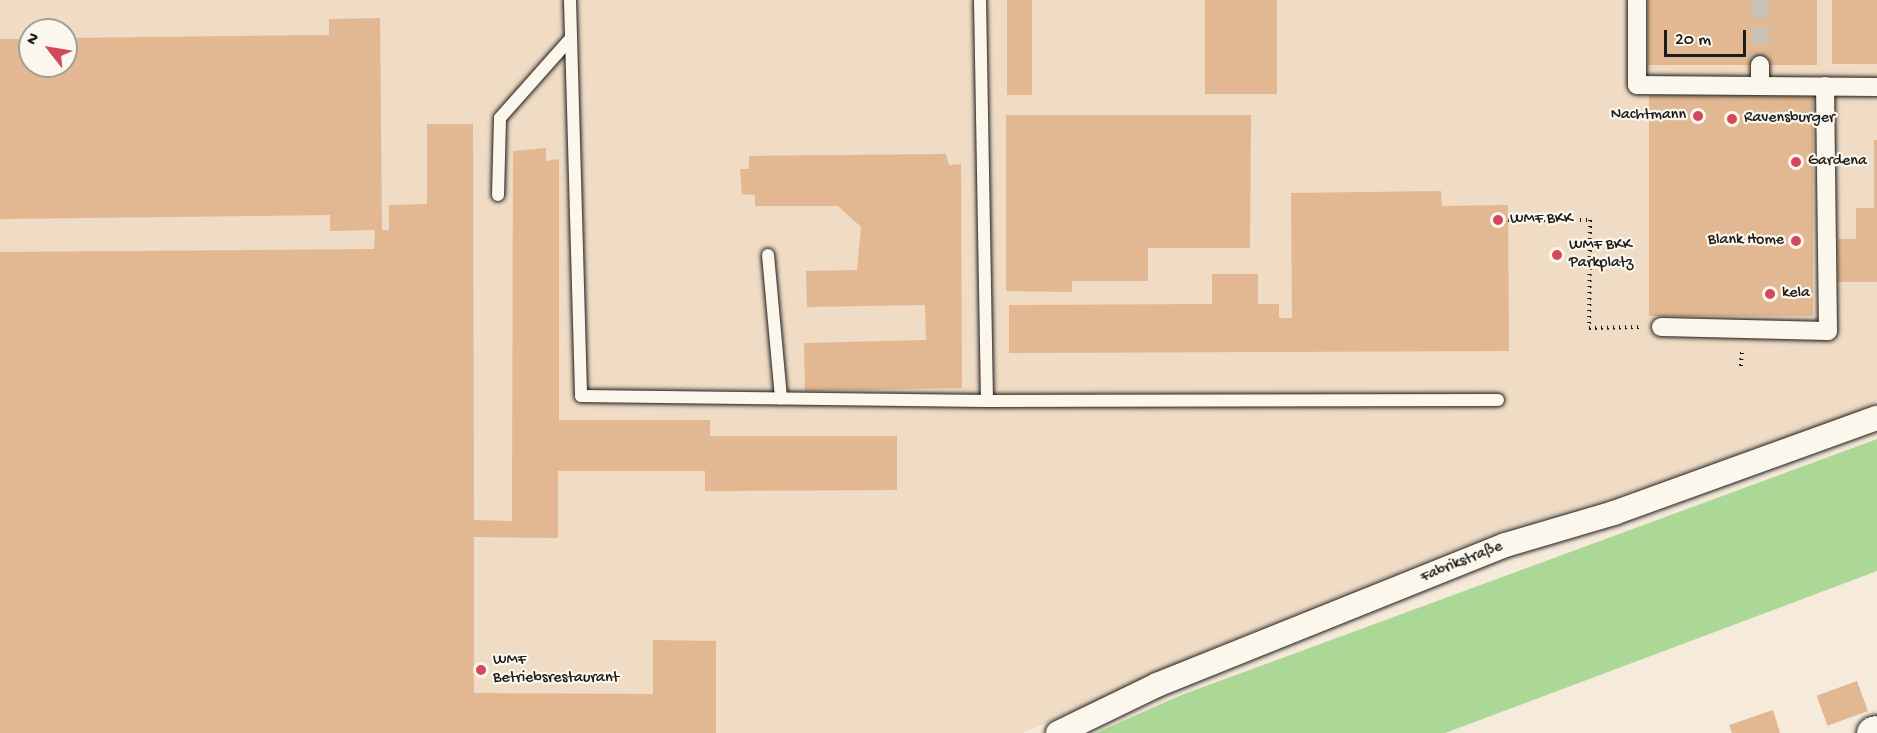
<!DOCTYPE html>
<meta charset="utf-8">
<style>
body{margin:0}
#map{position:relative;width:1877px;height:733px;overflow:hidden;background:#f6eada;font-family:"Gochi Hand",sans-serif}
div>[style]{position:absolute}
.built>*{inset:0;background:#f0dbc4}
.green>*{inset:0;background:#acd897}
.building>*{inset:0;background:#e1b891;transform-origin:0 0}
.pedestrian-tunnel>*{height:18px;margin-top:-9px;transform-origin:0;background:repeating-linear-gradient(90deg,#cac1b4 0 18px,transparent 0 27px)}
.path>*{height:4px;margin-top:-2px;transform-origin:0;background:repeating-linear-gradient(90deg,#1c1c1c 0 1.5px,transparent 0 6px)}
.roads{filter:drop-shadow(0 0 2px #1c1c1c) drop-shadow(0 0 2px #1c1c1c)}
.service>*{height:12px;margin:-6px;padding:0 6px;transform-origin:6px;border-radius:6px;background:#fbf7ec}
.pedestrian>*{height:18px;margin:-9px;padding:0 9px;transform-origin:9px;border-radius:9px;background:#fbf7ec}
.minor>*{height:24px;margin:-12px;padding:0 12px;transform-origin:12px;border-radius:12px;background:#fbf7ec}
.secondary>*{height:33px;margin:-16.5px;padding:0 16.5px;transform-origin:16.5px;border-radius:16.5px;background:#fbf7ec}
.dots>*{width:16px;height:16px;translate:-50% -50%;box-sizing:border-box;border:3px solid #fbf7ec;border-radius:50%}
span{translate:-50% -50%;white-space:nowrap;text-align:center;line-height:1.15;-webkit-text-stroke:4.5px #fbf7ec;paint-order:stroke}
.poi-label{font-size:16px;color:#1c1c1c}
.right{translate:-100% -50%;text-align:right}
.left{translate:0 -50%;text-align:left}
.street-label{font-size:16px;color:#1c1c1c}
.north{position:absolute;left:18px;top:18px;width:60px;height:60px;box-sizing:border-box;background:#fbf7ec;border:2px solid #a29f99;border-radius:50%;rotate:301deg;font-size:16px;font-weight:700;line-height:24px;text-align:center;color:#1c1c1c}
.north::after{content:'';display:block;margin:auto;width:21px;height:27px;background:#d1495b;clip-path:polygon(50% 0,100% 100%,50% 72%,0 100%)}
.scale{position:absolute;left:1664px;top:30px;width:82px;height:27px;box-sizing:border-box;border:3px solid #1c1c1c;border-top:0;padding-left:8px;font-size:18px;line-height:21px;white-space:nowrap;color:#1c1c1c;-webkit-text-stroke:4px #fbf7ec;paint-order:stroke}
</style>
<div id="map">
<div class="built">
<i style="clip-path:polygon(evenodd,0 0,1877px 0,1877px 401px,1855px 413px,1623px 494px,1497px 532px,1221px 644px,1023px 733px,0 733px,0 0,30px 30px,66px 30px,66px 66px,30px 66px,30px 30px)"></i>
</div>
<div class="green">
<i style="clip-path:polygon(1877px 439px,1877px 571px,1445px 733px,1096px 733px,1179px 696px)"></i>
</div>
<div class="building">
<i style="left:1007px;top:0;width:25px;height:95px"></i>
<i style="left:1205px;top:0;width:72px;height:94px"></i>
<i style="left:1648px;top:0;width:169px;height:65px"></i>
<i style="left:1832px;top:0;width:45px;height:64px"></i>
<i style="clip-path:polygon(380px 18px,382px 230px,389px 230px,389px 205px,427px 204px,427px 124px,473px 124px,474px 520px,512px 521px,513px 151px,546px 148px,546px 161px,559px 159px,559px 420px,710px 420px,710px 436px,897px 436px,897px 490px,705px 491px,705px 471px,558px 471px,558px 538px,474px 537px,474px 693px,653px 694px,653px 640px,716px 641px,716px 733px,0 733px,0 252px,374px 249px,375px 230px,330px 231px,330px 215px,0 219px,0 39px,30px 39px,30px 66px,66px 66px,66px 38px,329px 35px,329px 19px)"></i>
<i style="left:1649px;top:95px;width:164px;height:221px"></i>
<i style="clip-path:polygon(1006px 115px,1251px 115px,1250px 248px,1148px 248px,1148px 281px,1072px 281px,1072px 292px,1006px 291px)"></i>
<i style="clip-path:polygon(1874px 140px,1877px 140px,1877px 282px,1838px 282px,1838px 239px,1856px 239px,1856px 208px,1874px 208px)"></i>
<i style="clip-path:polygon(946px 154px,949px 165px,961px 164px,962px 388px,805px 391px,804px 343px,926px 340px,925px 305px,807px 307px,806px 271px,857px 270px,861px 227px,838px 206px,755px 206px,755px 195px,742px 194px,740px 169px,749px 169px,749px 156px)"></i>
<i style="clip-path:polygon(1441px 191px,1442px 206px,1508px 205px,1509px 351px,1009px 353px,1009px 305px,1212px 304px,1212px 274px,1258px 274px,1258px 304px,1279px 304px,1279px 318px,1292px 318px,1291px 193px)"></i>
<i style="left:1857px;top:681px;width:32px;height:43px;rotate:70deg"></i>
<i style="clip-path:polygon(1773px 710px,1780px 733px,1732px 733px,1729px 725px)"></i>
</div>
<div class="pedestrian-tunnel">
<i style="left:1760px;top:0;width:65px;rotate:90deg"></i>
</div>
<div class="path">
<i style="left:1508px;top:220px;width:82px"></i>
<i style="left:1590px;top:220px;width:108px;rotate:90.5deg"></i>
<i style="left:1589px;top:328px;width:50px;rotate:-1.1deg"></i>
<i style="left:1741px;top:366px;width:14px;rotate:-86deg"></i>
</div>
<div class="roads">
<div class="service">
<i style="left:570px;top:0;width:396px;rotate:88.4deg"></i>
<i style="left:581px;top:396px;width:406px;rotate:0.7deg"></i>
<i style="left:987px;top:401px;width:511px;rotate:-0.11deg"></i>
<i style="left:980px;top:0;width:401px;rotate:89deg"></i>
<i style="left:498px;top:195px;width:77px;rotate:-88.5deg"></i>
<i style="left:500px;top:118px;width:107px;rotate:-48.4deg"></i>
<i style="left:768px;top:255px;width:144px;rotate:84.8deg"></i>
</div>
<div class="pedestrian">
<i style="left:1637px;top:0;width:85px;rotate:90deg"></i>
<i style="left:1637px;top:85px;width:240px;rotate:0.5deg"></i>
<i style="left:1760px;top:86px;width:21px;rotate:-90deg"></i>
<i style="left:1661px;top:327px;width:167px;rotate:1.4deg"></i>
<i style="left:1828px;top:331px;width:245px;rotate:-90.7deg"></i>
</div>
<div class="minor">
<i style="left:1058px;top:733px;width:110px;rotate:-25.9deg"></i>
<i style="left:1157px;top:685px;width:375px;rotate:-21.9deg"></i>
<i style="left:1505px;top:545px;width:114px;rotate:-16.4deg"></i>
<i style="left:1614px;top:513px;width:280px;rotate:-19.9deg"></i>
</div>
<div class="secondary">
<i style="left:1873px;top:733px;width:4px;rotate:-14deg"></i>
</div>
</div>
<div class="dots">
<i style="left:1698px;top:116px;background:#d1495b"></i>
<i style="left:1732px;top:119px;background:#d1495b"></i>
<i style="left:1796px;top:162px;background:#d1495b"></i>
<i style="left:1498px;top:220px;background:#d1495b"></i>
<i style="left:1796px;top:241px;background:#d1495b"></i>
<i style="left:1557px;top:255px;background:#d1495b"></i>
<i style="left:1770px;top:294px;background:#d1495b"></i>
<i style="left:481px;top:670px;background:#d1495b"></i>
</div>
<div class="poi-label">
<span class="right" style="left:1686px;top:116px">Nachtmann</span>
<span class="left" style="left:1744px;top:119px">Ravensburger</span>
<span class="left" style="left:1808px;top:162px">Gardena</span>
<span class="left" style="left:1510px;top:220px">WMF BKK</span>
<span class="right" style="left:1784px;top:241px">Blank Home</span>
<span class="left" style="left:1569px;top:255px">WMF BKK<br>Parkplatz</span>
<span class="left" style="left:1782px;top:294px">kela</span>
<span class="left" style="left:493px;top:670px">WMF<br>Betriebsrestaurant</span>
</div>
<div class="street-label">
<span style="left:1462px;top:563px;rotate:-22deg">Fabrikstraße</span>
</div>
<div class="north">N</div>
<div class="scale">20 m</div>
</div>
